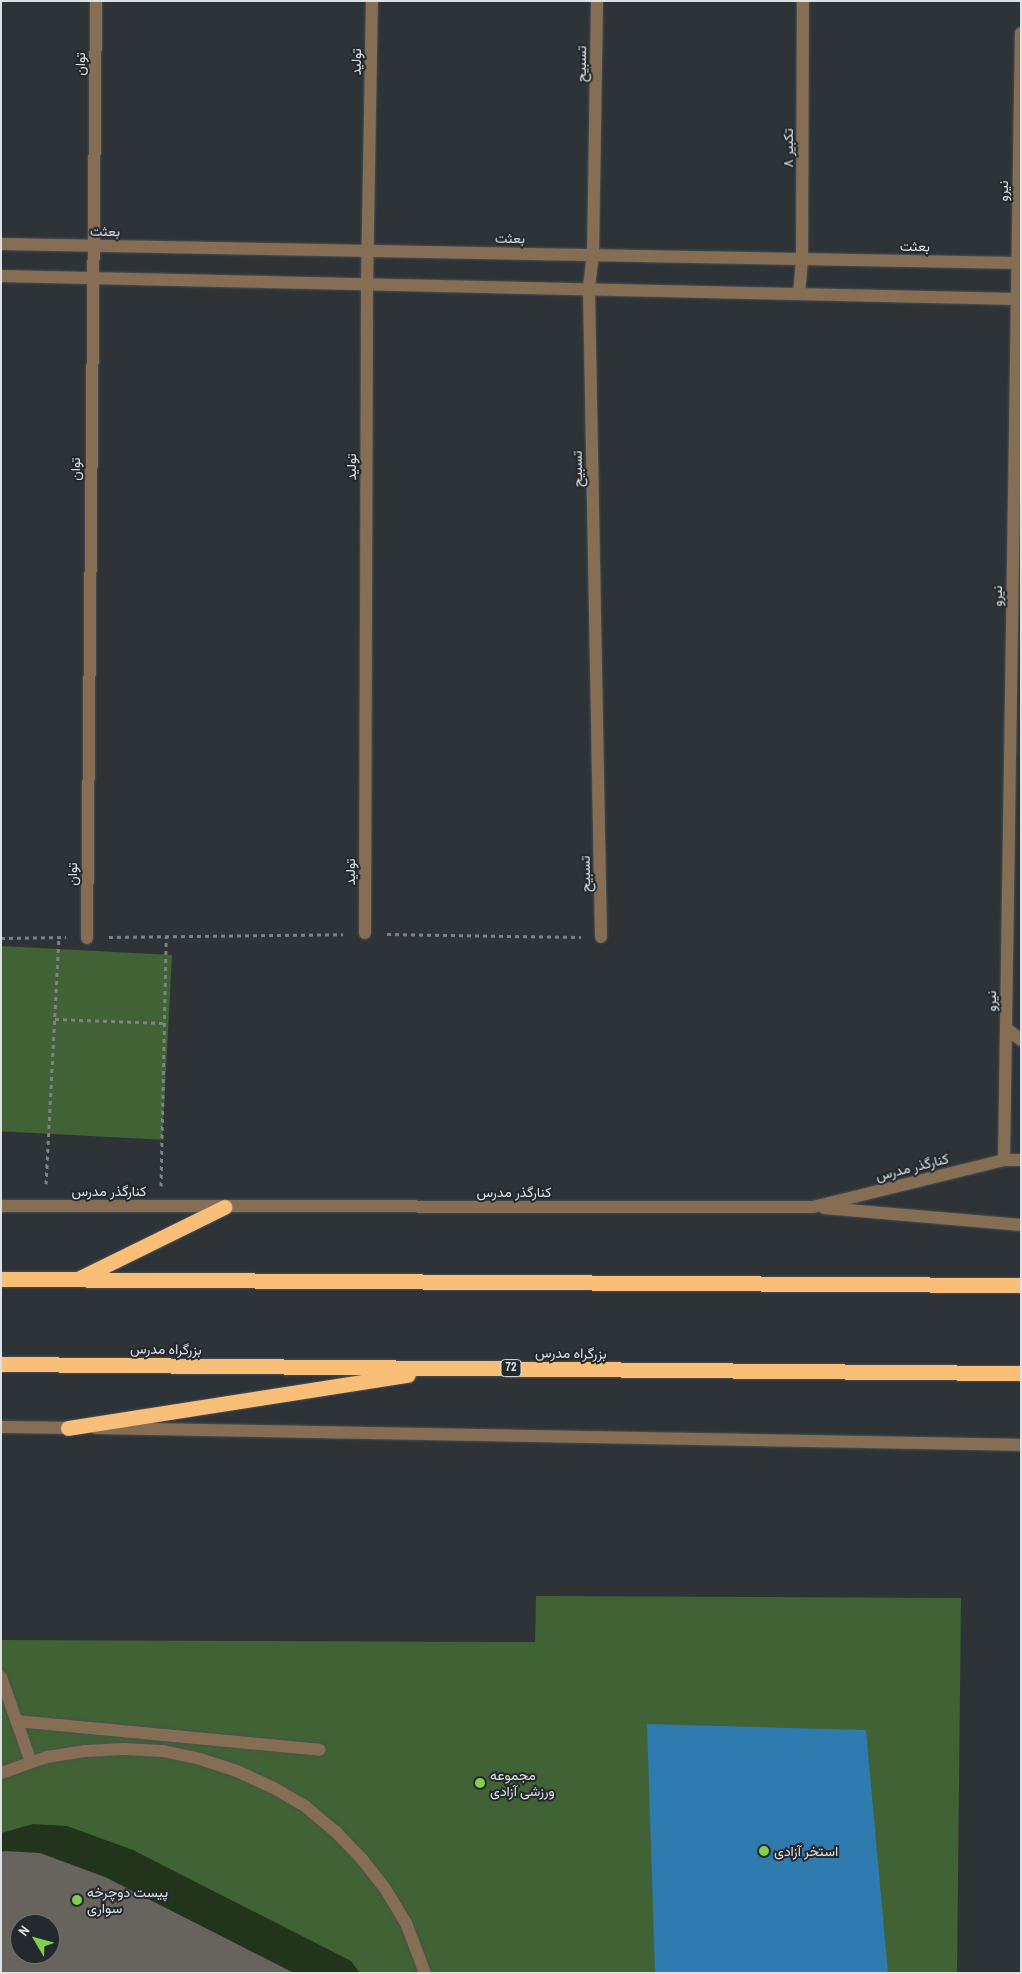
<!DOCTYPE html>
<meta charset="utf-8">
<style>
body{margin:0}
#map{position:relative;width:1022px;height:1974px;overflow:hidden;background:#2e3338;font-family:"Archivo Narrow",Vazirmatn,sans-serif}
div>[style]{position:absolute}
.green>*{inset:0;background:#416234;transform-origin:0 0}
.water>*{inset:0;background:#2f7aae}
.shadow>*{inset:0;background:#0007}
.building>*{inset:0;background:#67635d}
.path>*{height:3px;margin-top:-1.5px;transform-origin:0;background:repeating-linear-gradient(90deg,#7e8286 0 4px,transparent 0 8px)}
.roads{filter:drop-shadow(0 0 1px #4a4f54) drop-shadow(0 0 1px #4a4f54)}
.minor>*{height:12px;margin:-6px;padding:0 6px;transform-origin:6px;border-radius:6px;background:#856e53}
.highway>*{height:15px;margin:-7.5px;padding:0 7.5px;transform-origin:7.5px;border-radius:7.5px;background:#f9bf79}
.dots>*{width:14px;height:14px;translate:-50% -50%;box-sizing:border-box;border:2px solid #24292d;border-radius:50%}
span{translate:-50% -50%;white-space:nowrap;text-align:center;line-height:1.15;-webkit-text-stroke:4px #24292d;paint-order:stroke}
.shield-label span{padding:1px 4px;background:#24292d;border:1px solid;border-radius:4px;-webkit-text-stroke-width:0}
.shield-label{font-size:12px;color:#dee1e4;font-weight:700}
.street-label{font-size:14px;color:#dee1e4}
.poi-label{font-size:14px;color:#dee1e4}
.left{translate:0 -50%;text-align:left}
.frame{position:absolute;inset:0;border:2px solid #dee1e4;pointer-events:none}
.north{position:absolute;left:10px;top:1914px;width:50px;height:50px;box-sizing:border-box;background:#24292d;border:1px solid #6e7376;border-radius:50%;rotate:307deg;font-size:14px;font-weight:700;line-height:20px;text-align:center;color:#dee1e4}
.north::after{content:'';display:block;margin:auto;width:18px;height:22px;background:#82d04f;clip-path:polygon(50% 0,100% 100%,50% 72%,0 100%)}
</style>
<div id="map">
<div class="green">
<i style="left:172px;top:955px;width:185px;height:171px;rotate:93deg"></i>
<i style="clip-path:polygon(evenodd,536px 1596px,961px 1598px,957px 1973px,1px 1973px,1px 1640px,535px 1642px,536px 1596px,20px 1924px,50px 1924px,50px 1954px,20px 1954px,20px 1924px)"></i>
</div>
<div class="water">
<i style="clip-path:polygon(647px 1724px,866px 1730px,888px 1973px,655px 1973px)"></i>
</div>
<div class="shadow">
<i style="clip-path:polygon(evenodd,33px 1824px,67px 1826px,133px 1850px,351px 1961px,360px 1973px,1px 1973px,1px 1833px,33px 1824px,20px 1924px,50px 1924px,50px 1954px,20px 1954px,20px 1924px)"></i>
</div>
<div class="building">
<i style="clip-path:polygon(evenodd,5px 1851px,40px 1853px,105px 1877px,294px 1973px,1px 1973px,1px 1852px,5px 1851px,20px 1924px,50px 1924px,50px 1954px,20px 1954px,20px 1924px)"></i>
</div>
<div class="path">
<i style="left:387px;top:934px;width:194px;rotate:0.9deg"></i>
<i style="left:109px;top:937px;width:234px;rotate:-0.7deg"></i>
<i style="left:1px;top:938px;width:65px;rotate:-0.9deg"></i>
<i style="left:55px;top:1019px;width:109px;rotate:2.1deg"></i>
<i style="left:46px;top:1184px;width:247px;rotate:-87deg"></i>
<i style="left:161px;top:1186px;width:249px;rotate:-88.8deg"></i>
</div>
<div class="roads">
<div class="minor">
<i style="left:597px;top:1px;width:253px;rotate:90.9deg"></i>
<i style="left:593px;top:254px;width:35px;rotate:97deg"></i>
<i style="left:589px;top:289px;width:648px;rotate:88.94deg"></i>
<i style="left:1px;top:244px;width:1016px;rotate:1.07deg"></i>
<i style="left:1px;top:276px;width:1016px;rotate:1.3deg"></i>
<i style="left:799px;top:294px;width:35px;rotate:-85deg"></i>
<i style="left:802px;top:259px;width:258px;rotate:-89.8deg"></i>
<i style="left:365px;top:933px;width:650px;rotate:-89.82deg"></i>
<i style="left:367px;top:283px;width:282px;rotate:-89deg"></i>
<i style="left:87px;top:938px;width:937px;rotate:-89.45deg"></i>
<i style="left:1006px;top:1028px;width:19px;rotate:39deg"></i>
<i style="left:1004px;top:1160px;width:1127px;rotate:-89.14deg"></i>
<i style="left:1px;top:1206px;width:812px;rotate:0.07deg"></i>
<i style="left:813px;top:1207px;width:197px;rotate:-13.8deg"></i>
<i style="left:1004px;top:1160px;width:17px"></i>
<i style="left:824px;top:1208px;width:198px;rotate:4.9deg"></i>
<i style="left:1px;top:1427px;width:75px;rotate:0.8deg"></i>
<i style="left:96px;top:1428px;width:925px;rotate:1.05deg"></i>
<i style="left:1px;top:1677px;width:90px;rotate:70.6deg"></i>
<i style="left:16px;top:1721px;width:305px;rotate:5.4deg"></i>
<i style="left:1px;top:1773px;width:49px;rotate:-19.2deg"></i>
<i style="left:47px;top:1757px;width:38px;rotate:-9deg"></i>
<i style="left:85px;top:1751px;width:39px;rotate:-3deg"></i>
<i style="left:124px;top:1749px;width:39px;rotate:3deg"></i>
<i style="left:163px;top:1751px;width:38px;rotate:12deg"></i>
<i style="left:200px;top:1759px;width:39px;rotate:18deg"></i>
<i style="left:237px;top:1771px;width:38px;rotate:25deg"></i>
<i style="left:272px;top:1787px;width:39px;rotate:30deg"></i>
<i style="left:306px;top:1807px;width:38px;rotate:40deg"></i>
<i style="left:335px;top:1831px;width:39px;rotate:46deg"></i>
<i style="left:362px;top:1859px;width:39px;rotate:52deg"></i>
<i style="left:386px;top:1890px;width:39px;rotate:59deg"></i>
<i style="left:406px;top:1923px;width:53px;rotate:69.2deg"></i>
</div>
<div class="highway">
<i style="left:80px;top:1278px;width:161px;rotate:-26.2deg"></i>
<i style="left:1px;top:1279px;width:1020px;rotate:0.34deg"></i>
<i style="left:1px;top:1364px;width:1020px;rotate:0.51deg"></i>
<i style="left:68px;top:1428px;width:344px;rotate:-8.9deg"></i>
</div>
</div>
<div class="dots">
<i style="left:480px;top:1783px;background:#82d04f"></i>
<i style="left:764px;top:1851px;background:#82d04f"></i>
<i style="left:77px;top:1900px;background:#82d04f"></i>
</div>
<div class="shield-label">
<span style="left:511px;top:1368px">72</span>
</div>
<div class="street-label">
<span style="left:356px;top:62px;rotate:-89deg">تولید</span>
<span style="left:80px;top:64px;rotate:-89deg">توان</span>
<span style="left:581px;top:64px;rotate:-89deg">تسبیح</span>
<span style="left:788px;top:148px;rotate:-90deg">تکبیر ۸</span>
<span style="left:1003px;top:191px;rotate:-89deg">نیرو</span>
<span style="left:105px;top:231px;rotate:1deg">بعثت</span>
<span style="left:510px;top:238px;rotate:1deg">بعثت</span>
<span style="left:915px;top:246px;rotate:1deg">بعثت</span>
<span style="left:351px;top:467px;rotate:-90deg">تولید</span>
<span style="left:75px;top:469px;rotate:-90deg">توان</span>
<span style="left:577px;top:469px;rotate:-91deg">تسبیح</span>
<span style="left:997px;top:596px;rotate:-89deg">نیرو</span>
<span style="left:350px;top:872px;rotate:-90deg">تولید</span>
<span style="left:72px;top:874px;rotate:-90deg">توان</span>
<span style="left:585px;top:874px;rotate:-91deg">تسبیح</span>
<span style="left:991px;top:1001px;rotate:-89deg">نیرو</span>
<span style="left:912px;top:1167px;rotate:-14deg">کنارگذر مدرس</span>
<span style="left:109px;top:1191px">کنارگذر مدرس</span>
<span style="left:514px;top:1192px">کنارگذر مدرس</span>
<span style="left:166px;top:1349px;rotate:1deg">بزرگراه مدرس</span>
<span style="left:571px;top:1353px;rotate:1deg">بزرگراه مدرس</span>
</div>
<div class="poi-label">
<span class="left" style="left:490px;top:1783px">مجموعه<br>ورزشی آزادی</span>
<span class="left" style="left:774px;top:1851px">استخر آزادی</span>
<span class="left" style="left:87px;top:1900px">پیست دوچرخه<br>سواری</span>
</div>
<div class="frame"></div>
<div class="north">N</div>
</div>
